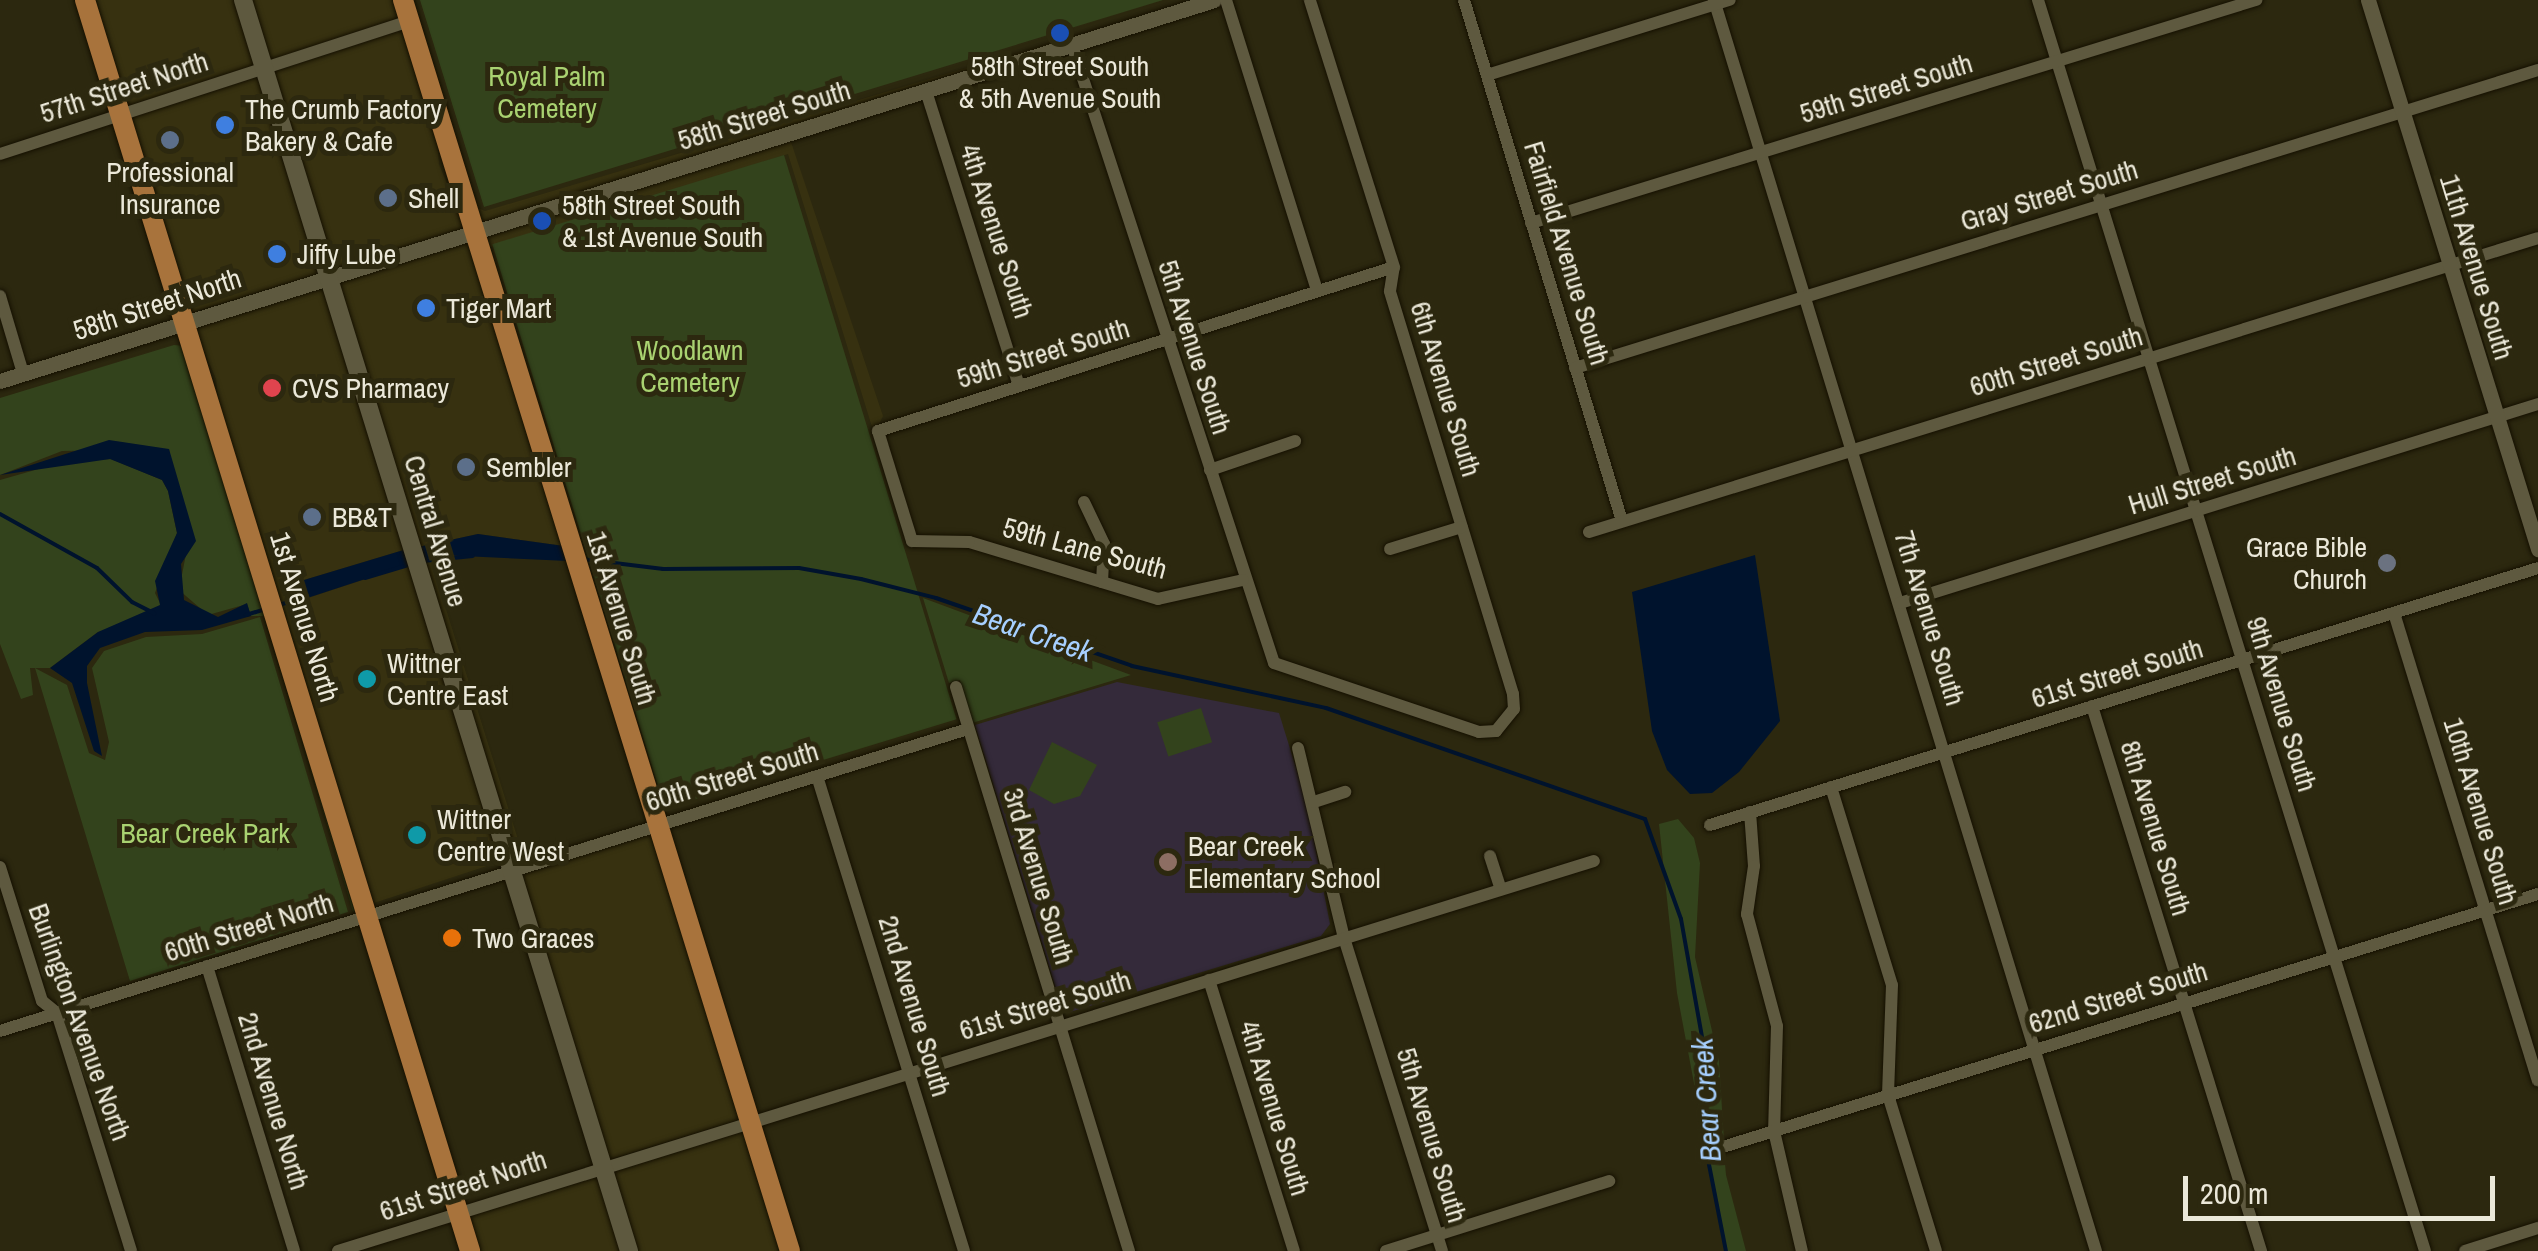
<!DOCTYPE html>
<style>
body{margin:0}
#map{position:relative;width:2538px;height:1251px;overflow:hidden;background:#2c280f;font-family:"Archivo Narrow",sans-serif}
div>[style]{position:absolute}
.built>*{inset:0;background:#373110;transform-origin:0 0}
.education>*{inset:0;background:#342a3a}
.green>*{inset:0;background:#33431c;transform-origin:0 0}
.water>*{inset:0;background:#00132d}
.stream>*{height:4px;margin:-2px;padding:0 2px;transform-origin:2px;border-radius:2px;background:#00132d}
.roads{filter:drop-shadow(0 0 2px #151000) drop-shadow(0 0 2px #151000)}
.minor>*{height:12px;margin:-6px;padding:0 6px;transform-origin:6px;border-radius:6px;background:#5e593f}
.tertiary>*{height:15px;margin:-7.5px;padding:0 7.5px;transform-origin:7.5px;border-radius:7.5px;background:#5e593f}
.secondary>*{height:18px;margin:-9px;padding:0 9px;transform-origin:9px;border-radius:9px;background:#5e593f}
.primary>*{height:20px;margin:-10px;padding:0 10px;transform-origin:10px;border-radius:10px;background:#a8733c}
.dots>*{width:28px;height:28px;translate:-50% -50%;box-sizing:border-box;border:5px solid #2c280f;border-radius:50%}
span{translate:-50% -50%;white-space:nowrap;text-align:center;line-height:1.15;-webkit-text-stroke:10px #2c280f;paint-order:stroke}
.poi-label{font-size:28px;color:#ebe8d9}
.left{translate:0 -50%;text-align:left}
.right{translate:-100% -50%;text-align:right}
.park-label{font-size:28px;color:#a9d271}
.street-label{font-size:28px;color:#ebe8d9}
.water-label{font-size:30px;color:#a6cfff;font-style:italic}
.scale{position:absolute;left:2183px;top:1176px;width:312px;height:45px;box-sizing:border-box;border:5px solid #ebe8d9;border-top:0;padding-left:12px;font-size:30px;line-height:35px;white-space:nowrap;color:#ebe8d9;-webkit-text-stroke:8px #2c280f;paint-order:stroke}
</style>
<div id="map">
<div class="built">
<i style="clip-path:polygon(91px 0,237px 0,257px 65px,124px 108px)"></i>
<i style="clip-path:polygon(249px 0,397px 0,402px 18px,268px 61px)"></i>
<i style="clip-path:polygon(410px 0,478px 208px,485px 211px,1196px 0,479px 225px)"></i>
<i style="clip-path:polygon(406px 28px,436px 127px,439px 164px,465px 229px,333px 269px,272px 72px)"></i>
<i style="left:260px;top:75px;width:207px;height:140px;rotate:73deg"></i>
<i style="clip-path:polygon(790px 139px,883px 416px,878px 426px,872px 427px,788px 154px,488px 248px,584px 548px,577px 548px,482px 235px)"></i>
<i style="clip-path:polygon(470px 238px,564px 546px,478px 534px,418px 547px,336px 279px)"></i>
<i style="clip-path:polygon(324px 283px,407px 549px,294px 583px,296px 602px,411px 564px,502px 861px,371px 904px,220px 416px,216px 379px,193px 325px)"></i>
<i style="clip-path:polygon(430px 558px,525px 862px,516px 865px,423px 560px)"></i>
<i style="left:654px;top:832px;width:300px;height:142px;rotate:73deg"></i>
<i style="clip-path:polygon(746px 1129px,783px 1251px,635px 1251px,611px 1172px)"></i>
<i style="clip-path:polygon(599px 1175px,622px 1251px,477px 1251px,466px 1217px)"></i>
</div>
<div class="education">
<i style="clip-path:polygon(1117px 682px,1279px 713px,1306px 800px,1330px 924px,1321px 936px,1070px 1012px,1060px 1002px,975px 725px)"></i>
</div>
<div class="green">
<i style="clip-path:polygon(420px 0,1163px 0,484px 207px)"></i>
<i style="left:784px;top:155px;width:590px;height:305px;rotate:73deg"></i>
<i style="clip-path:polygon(174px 345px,184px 346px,359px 910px,353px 912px,265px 616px,251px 616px,247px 604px,208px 615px,179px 590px,186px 554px,169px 449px,62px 451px,0 475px,0 398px)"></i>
<i style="clip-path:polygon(111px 459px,162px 480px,168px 491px,177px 533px,155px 593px,161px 605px,120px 628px,98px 632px,50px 668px,30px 668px,33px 695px,21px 699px,0 644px,0 480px,63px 462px)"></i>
<i style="clip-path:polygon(923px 598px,1131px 675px,972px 723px,960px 680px,949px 683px)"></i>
<i style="clip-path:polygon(260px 617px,348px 912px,130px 981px,35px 668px,67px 685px,89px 753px,105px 760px,109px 742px,92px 668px,104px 651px,146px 637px,202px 634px)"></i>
<i style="left:1201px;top:708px;width:36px;height:46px;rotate:72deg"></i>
<i style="clip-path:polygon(1052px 742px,1097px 765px,1080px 796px,1054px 804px,1029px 790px)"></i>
<i style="clip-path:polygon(1678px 819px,1694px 838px,1700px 863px,1695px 957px,1719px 1061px,1724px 1141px,1706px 1147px,1677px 993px,1659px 824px)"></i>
<i style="clip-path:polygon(1724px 1152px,1726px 1175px,1746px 1251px,1727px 1251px,1718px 1210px,1708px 1153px)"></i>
</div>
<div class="water">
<i style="clip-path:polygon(109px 440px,169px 449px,196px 541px,181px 564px,184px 600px,218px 617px,247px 603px,251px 616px,202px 630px,145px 632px,100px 648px,87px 666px,87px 683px,102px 756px,94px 751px,72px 683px,50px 668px,98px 632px,160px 605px,155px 581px,177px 533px,168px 491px,162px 480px,110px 459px,0 475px)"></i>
<i style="clip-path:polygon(478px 534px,564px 546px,568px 561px,441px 555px,423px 560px,418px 547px)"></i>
<i style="clip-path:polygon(407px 549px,411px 564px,295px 602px,294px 583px)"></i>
<i style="clip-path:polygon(1755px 555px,1780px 721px,1739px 772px,1712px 793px,1690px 794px,1667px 770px,1652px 731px,1632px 592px)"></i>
</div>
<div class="stream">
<i style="left:0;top:514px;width:111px;rotate:29.1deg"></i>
<i style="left:97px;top:568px;width:49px;rotate:44.2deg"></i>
<i style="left:132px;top:602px;width:25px;rotate:27deg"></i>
<i style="left:582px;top:559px;width:82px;rotate:7deg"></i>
<i style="left:663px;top:569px;width:136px;rotate:-0.4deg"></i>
<i style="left:799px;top:568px;width:63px;rotate:10.1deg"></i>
<i style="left:861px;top:579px;width:77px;rotate:14.2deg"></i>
<i style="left:936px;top:598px;width:207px;rotate:19.1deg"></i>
<i style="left:1132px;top:666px;width:198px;rotate:12.2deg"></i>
<i style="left:1326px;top:708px;width:338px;rotate:19.2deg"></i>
<i style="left:1645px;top:819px;width:106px;rotate:70.2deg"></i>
<i style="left:1681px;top:919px;width:143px;rotate:79.9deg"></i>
<i style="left:1706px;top:1060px;width:74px;rotate:92.3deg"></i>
<i style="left:1703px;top:1134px;width:119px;rotate:78.9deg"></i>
<i style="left:423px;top:561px;width:50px;rotate:-5.7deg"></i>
<i style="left:365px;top:578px;width:46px;rotate:-16.5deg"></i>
<i style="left:279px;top:605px;width:21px;rotate:-17deg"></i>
<i style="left:246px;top:615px;width:21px;rotate:-17deg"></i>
</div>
<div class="roads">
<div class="minor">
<i style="left:1226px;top:0;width:305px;rotate:72.6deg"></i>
<i style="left:1464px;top:0;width:544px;rotate:73.13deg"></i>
<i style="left:1714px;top:0;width:1308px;rotate:73.02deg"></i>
<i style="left:2038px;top:0;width:1309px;rotate:72.81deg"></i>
<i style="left:1072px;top:45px;width:650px;rotate:71.9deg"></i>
<i style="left:1274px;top:663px;width:216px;rotate:18.6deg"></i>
<i style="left:1479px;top:732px;width:17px;rotate:-3deg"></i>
<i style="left:1496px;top:731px;width:28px;rotate:-51deg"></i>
<i style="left:1514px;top:709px;width:15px;rotate:-94deg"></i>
<i style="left:1513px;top:694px;width:421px;rotate:-107deg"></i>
<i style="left:1390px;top:291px;width:24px;rotate:-81deg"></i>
<i style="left:1394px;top:267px;width:280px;rotate:-107.5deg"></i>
<i style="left:1487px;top:75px;width:254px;rotate:-17.2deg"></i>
<i style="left:926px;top:91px;width:309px;rotate:72.5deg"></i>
<i style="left:0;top:154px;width:431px;rotate:-18deg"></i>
<i style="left:1531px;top:223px;width:759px;rotate:-17.1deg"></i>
<i style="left:0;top:296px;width:80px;rotate:73.4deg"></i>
<i style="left:1575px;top:368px;width:1008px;rotate:-17.19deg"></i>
<i style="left:1210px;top:470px;width:90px;rotate:-18.8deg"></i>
<i style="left:1084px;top:502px;width:47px;rotate:64.5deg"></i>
<i style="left:1104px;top:544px;width:38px;rotate:93deg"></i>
<i style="left:1589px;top:532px;width:993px;rotate:-17.21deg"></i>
<i style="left:1390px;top:549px;width:75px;rotate:-17deg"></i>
<i style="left:1243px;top:580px;width:87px;rotate:167.4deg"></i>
<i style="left:1158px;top:599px;width:197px;rotate:-163.2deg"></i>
<i style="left:969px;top:542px;width:57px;rotate:-179deg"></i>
<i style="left:912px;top:541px;width:115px;rotate:-107.2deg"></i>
<i style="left:878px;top:431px;width:541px;rotate:-17.63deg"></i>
<i style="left:1900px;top:603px;width:668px;rotate:-17.32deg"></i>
<i style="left:2394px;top:613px;width:489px;rotate:72.9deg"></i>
<i style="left:956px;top:687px;width:590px;rotate:72.95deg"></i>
<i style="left:2092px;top:706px;width:571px;rotate:72.77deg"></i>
<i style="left:1298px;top:748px;width:195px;rotate:76.4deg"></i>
<i style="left:1344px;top:938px;width:328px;rotate:72.6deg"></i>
<i style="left:817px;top:776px;width:497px;rotate:72.8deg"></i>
<i style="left:1831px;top:787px;width:207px;rotate:72.9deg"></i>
<i style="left:1892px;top:985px;width:110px;rotate:92.1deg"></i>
<i style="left:1888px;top:1095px;width:163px;rotate:72.9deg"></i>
<i style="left:1314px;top:802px;width:33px;rotate:-18deg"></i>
<i style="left:1750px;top:812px;width:54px;rotate:85.8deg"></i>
<i style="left:1754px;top:866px;width:49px;rotate:98.3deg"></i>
<i style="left:1747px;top:914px;width:116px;rotate:75deg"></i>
<i style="left:1777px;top:1026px;width:105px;rotate:91.6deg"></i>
<i style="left:1774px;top:1131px;width:123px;rotate:76.9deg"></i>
<i style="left:1710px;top:825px;width:867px;rotate:-17.24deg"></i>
<i style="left:1490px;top:856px;width:35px;rotate:72deg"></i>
<i style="left:0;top:867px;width:140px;rotate:72.6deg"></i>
<i style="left:42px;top:1001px;width:19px;rotate:39deg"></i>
<i style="left:57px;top:1013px;width:249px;rotate:72.7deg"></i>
<i style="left:207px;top:966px;width:298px;rotate:73deg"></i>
<i style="left:1209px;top:980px;width:284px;rotate:72.6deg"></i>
<i style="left:0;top:1031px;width:1014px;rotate:-17.33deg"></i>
<i style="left:1713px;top:1150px;width:864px;rotate:-17.24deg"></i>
<i style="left:338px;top:1251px;width:1315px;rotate:-17.25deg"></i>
<i style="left:1386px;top:1251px;width:234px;rotate:-17.4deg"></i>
<i style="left:2465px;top:1251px;width:77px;rotate:-17.5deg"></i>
</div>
<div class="tertiary">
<i style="left:2368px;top:0;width:575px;rotate:72.79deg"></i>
<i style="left:0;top:381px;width:1272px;rotate:-17.42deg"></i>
</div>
<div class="secondary">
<i style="left:243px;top:0;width:1309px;rotate:72.85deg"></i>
</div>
<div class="primary">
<i style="left:85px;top:0;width:1309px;rotate:72.89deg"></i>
<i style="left:403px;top:0;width:1309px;rotate:72.81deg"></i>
</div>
</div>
<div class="dots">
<i style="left:1060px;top:33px;background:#1a4fb4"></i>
<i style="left:225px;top:125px;background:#3f7fe0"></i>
<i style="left:170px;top:140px;background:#5c6f8a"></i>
<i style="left:388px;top:198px;background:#5c6f8a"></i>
<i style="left:542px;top:221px;background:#1a4fb4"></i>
<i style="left:277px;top:254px;background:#3f7fe0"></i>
<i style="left:426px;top:308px;background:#3f7fe0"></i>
<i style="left:272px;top:388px;background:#e0444e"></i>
<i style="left:466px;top:467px;background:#5c6f8a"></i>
<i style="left:312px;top:517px;background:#5c6f8a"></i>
<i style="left:2387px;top:563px;background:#6b7280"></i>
<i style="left:367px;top:679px;background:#0f9aa8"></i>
<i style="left:417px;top:835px;background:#0f9aa8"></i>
<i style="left:1168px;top:862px;background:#8d6e63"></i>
<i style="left:452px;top:938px;background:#e8710a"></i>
</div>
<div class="poi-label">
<span style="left:1060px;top:82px">58th Street South<br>&amp; 5th Avenue South</span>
<span class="left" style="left:245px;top:125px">The Crumb Factory<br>Bakery &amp; Cafe</span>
<span style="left:170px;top:188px">Professional<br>Insurance</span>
<span class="left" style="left:408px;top:198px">Shell</span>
<span class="left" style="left:562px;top:221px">58th Street South<br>&amp; 1st Avenue South</span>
<span class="left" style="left:297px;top:254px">Jiffy Lube</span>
<span class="left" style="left:446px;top:308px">Tiger Mart</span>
<span class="left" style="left:292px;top:388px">CVS Pharmacy</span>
<span class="left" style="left:486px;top:467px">Sembler</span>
<span class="left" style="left:332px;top:517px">BB&amp;T</span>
<span class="right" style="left:2367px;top:563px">Grace Bible<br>Church</span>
<span class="left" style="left:387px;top:679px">Wittner<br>Centre East</span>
<span class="left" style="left:437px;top:835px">Wittner<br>Centre West</span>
<span class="left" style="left:1188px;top:862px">Bear Creek<br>Elementary School</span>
<span class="left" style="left:472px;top:938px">Two Graces</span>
</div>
<div class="park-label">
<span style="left:547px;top:92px">Royal Palm<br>Cemetery</span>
<span style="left:690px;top:366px">Woodlawn<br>Cemetery</span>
<span style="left:205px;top:833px">Bear Creek Park</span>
</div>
<div class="street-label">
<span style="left:124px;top:87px;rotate:-18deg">57th Street North</span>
<span style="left:1886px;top:88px;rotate:-17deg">59th Street South</span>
<span style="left:764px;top:115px;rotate:-17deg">58th Street South</span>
<span style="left:2049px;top:195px;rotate:-17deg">Gray Street South</span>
<span style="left:997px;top:231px;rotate:72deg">4th Avenue South</span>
<span style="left:1567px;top:253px;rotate:73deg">Fairfield Avenue South</span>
<span style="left:2477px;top:267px;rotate:73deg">11th Avenue South</span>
<span style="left:157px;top:304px;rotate:-18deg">58th Street North</span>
<span style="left:1195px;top:347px;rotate:72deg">5th Avenue South</span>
<span style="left:1043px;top:353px;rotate:-17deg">59th Street South</span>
<span style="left:2056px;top:361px;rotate:-17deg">60th Street South</span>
<span style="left:1446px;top:389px;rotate:73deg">6th Avenue South</span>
<span style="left:2212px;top:480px;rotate:-17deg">Hull Street South</span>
<span style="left:436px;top:531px;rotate:73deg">Central Avenue</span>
<span style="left:1085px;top:548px;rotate:15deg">59th Lane South</span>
<span style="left:305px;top:617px;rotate:73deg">1st Avenue North</span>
<span style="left:622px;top:618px;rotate:73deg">1st Avenue South</span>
<span style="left:1930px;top:618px;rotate:73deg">7th Avenue South</span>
<span style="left:2117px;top:673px;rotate:-17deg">61st Street South</span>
<span style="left:2282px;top:704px;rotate:73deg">9th Avenue South</span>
<span style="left:732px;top:776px;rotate:-17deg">60th Street South</span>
<span style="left:2481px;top:811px;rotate:73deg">10th Avenue South</span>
<span style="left:2156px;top:828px;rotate:73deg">8th Avenue South</span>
<span style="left:1039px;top:876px;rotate:73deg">3rd Avenue South</span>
<span style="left:249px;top:927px;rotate:-17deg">60th Street North</span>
<span style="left:2118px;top:997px;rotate:-17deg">62nd Street South</span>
<span style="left:1045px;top:1005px;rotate:-17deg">61st Street South</span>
<span style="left:915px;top:1006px;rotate:73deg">2nd Avenue South</span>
<span style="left:80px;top:1022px;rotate:70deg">Burlington Avenue North</span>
<span style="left:274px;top:1101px;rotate:73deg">2nd Avenue North</span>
<span style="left:1275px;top:1108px;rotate:73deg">4th Avenue South</span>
<span style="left:1432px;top:1135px;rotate:73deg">5th Avenue South</span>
<span style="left:463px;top:1185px;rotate:-18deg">61st Street North</span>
</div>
<div class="water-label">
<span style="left:1033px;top:632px;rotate:19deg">Bear Creek</span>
<span style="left:1706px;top:1100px;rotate:-94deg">Bear Creek</span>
</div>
<div class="scale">200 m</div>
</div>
